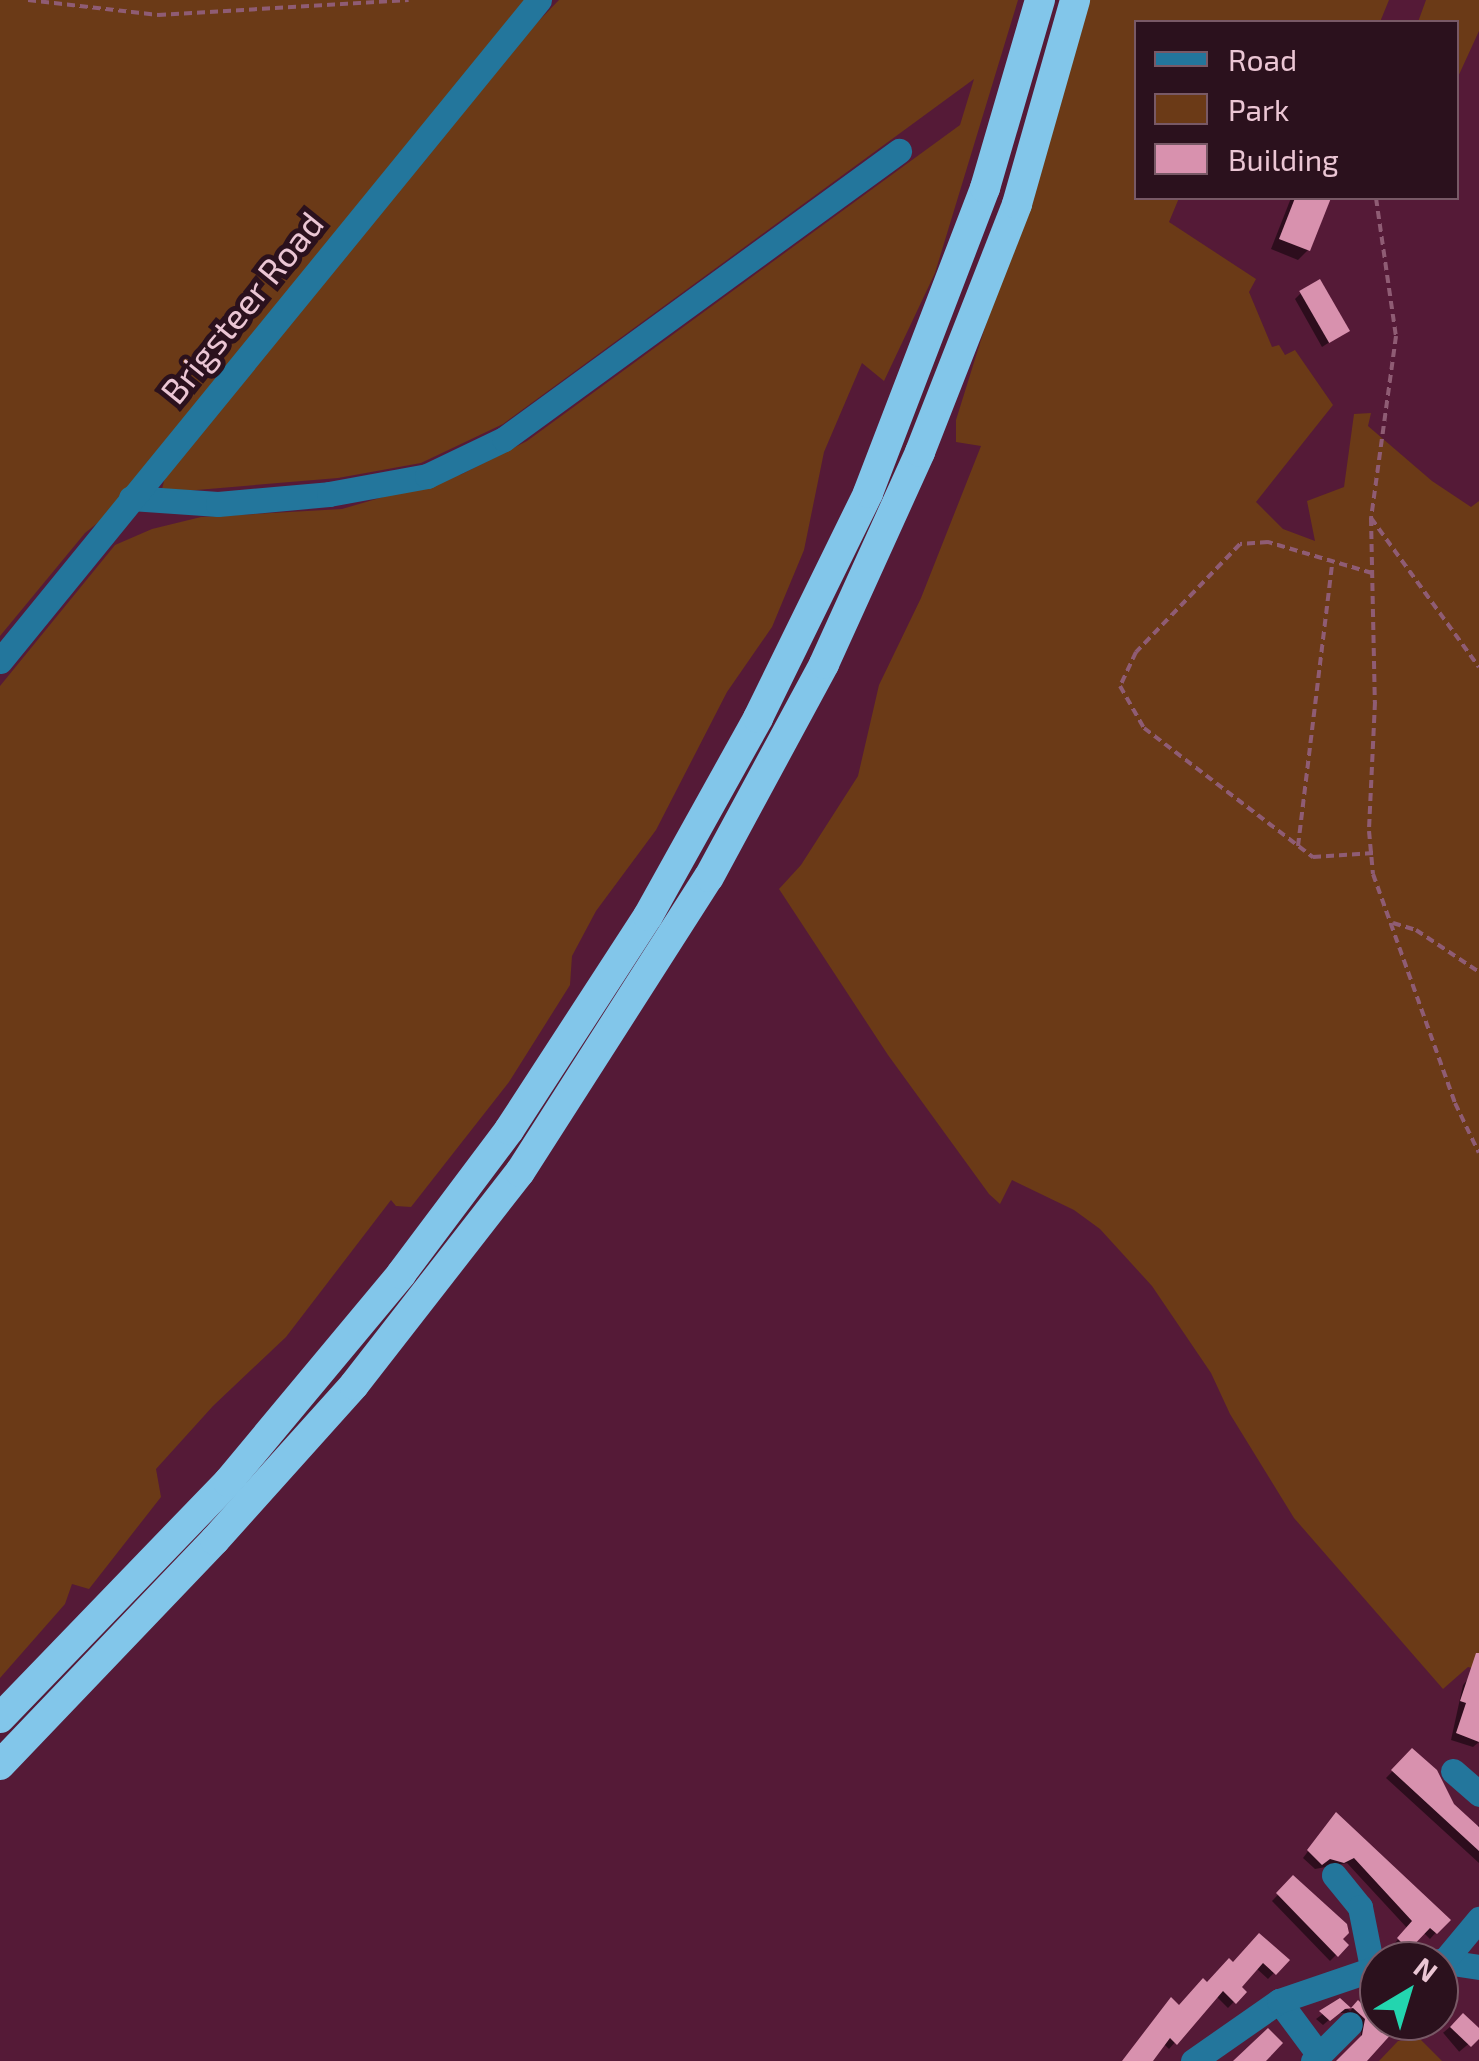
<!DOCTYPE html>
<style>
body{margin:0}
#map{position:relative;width:1479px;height:2061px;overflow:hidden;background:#551a37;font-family:"Exo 2",sans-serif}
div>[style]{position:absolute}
.green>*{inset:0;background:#6b3a17}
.shadow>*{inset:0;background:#0007;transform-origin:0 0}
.building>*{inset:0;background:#d891ae;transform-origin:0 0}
.path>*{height:4px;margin-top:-2px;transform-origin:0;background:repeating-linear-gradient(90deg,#8f5c74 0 8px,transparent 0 13px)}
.minor>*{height:25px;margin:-12.5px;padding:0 12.5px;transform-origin:12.5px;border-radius:12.5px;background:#23769c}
.highway>*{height:30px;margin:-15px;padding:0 15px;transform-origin:15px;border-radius:15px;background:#82c6ea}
span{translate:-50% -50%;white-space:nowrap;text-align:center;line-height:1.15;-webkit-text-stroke:10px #2b111d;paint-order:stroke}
.street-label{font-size:35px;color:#ebc6d4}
.legend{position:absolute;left:1134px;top:20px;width:325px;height:180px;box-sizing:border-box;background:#2b111d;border:2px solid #785966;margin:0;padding:12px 18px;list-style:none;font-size:30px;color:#ebc6d4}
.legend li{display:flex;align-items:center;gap:20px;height:50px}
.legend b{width:50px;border:2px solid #785966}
.north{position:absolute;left:1359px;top:1941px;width:100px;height:100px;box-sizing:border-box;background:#2b111d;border:2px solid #785966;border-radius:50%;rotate:38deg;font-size:28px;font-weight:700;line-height:40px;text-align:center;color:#ebc6d4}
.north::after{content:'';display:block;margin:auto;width:35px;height:45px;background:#23d5af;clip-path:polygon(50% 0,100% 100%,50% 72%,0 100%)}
</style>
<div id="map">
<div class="green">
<i style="clip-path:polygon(0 0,528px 0,110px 513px,85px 533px,0 636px)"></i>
<i style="clip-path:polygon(559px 0,1018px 0,935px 273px,884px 381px,862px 363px,824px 452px,804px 550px,772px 627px,727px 692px,656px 830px,596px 911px,572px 956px,570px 985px,509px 1082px,411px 1207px,396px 1206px,391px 1200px,286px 1337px,213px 1406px,156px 1469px,161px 1497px,89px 1589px,72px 1584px,65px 1604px,0 1678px,0 686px,115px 545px,152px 529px,201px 517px,342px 509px,462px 474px,527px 441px,960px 125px,974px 79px,503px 424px,421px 463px,338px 478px,161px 493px,166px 473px,496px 65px)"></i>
<i style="clip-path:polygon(1087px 0,1389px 0,1380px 22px,1136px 22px,1136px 198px,1179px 198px,1169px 222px,1256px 279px,1249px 292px,1272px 347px,1279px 345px,1285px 355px,1295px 350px,1333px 405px,1256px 502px,1283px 529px,1315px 541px,1307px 501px,1344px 487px,1354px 414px,1371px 413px,1368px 426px,1432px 481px,1471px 507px,1479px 501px,1479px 1670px,1468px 1667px,1443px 1689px,1294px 1518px,1230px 1414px,1211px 1373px,1152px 1286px,1100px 1229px,1074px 1210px,1012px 1180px,1000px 1204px,989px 1194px,888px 1055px,779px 889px,801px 865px,858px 776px,879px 685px,921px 598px,981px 446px,956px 442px,956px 420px)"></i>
<i style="clip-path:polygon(1426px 0,1479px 0,1479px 31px,1457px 79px,1456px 22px,1418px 22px)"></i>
<i style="clip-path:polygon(1420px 2039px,1442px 2061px,1379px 2061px,1398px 2041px)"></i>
</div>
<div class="shadow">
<i style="clip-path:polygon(1291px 198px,1328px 198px,1308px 250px,1298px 260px,1271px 249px)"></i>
<i style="clip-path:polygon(1301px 293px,1347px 331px,1322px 347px,1295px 299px)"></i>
<i style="clip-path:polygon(1469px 1678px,1479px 1682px,1479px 1742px,1473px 1747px,1451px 1740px,1463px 1685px)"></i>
<i style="clip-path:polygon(1412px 1751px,1452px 1805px,1476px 1828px,1479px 1825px,1479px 1863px,1386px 1778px)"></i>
<i style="clip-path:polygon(1330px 1822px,1447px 1920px,1430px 1939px,1423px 1932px,1401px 1954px,1392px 1946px,1408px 1929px,1347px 1863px,1315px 1869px,1303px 1858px)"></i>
<i style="clip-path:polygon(1293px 1879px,1346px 1945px,1330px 1961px,1272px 1901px)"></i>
<i style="clip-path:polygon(1286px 1960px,1268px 1979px,1256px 1968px,1238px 1987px,1243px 1992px,1228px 2008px,1216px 1996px,1169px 2049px,1163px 2043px,1150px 2061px,1123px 2061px,1233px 1965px)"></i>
<i style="clip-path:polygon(1379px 2000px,1379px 2021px,1417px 2021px,1406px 2033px,1397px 2024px,1363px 2061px,1339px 2061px,1361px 2037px,1361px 2025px,1349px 2013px,1337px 2013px,1323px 2025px,1316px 2019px,1340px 2001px,1350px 2011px,1358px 2003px,1366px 2011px)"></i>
<i style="left:1463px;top:2016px;width:25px;height:26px;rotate:50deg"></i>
</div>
<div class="building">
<i style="clip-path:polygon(1295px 198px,1331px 198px,1310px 251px,1279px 239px)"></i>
<i style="left:1320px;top:279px;width:60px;height:24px;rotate:60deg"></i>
<i style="clip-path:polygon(1476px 1653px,1479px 1653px,1479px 1742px,1456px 1733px,1466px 1703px,1460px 1701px)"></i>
<i style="clip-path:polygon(1412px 1748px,1437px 1770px,1454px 1804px,1479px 1827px,1479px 1851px,1391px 1770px)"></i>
<i style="clip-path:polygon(1336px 1812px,1451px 1920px,1437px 1934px,1430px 1928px,1409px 1950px,1397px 1938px,1412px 1921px,1354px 1858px,1344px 1863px,1330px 1859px,1322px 1865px,1307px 1850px)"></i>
<i style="clip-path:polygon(1293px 1875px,1347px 1924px,1349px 1933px,1343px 1939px,1349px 1945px,1338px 1957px,1276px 1893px)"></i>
<i style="clip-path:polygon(1259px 1933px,1290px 1960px,1276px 1975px,1263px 1963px,1242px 1987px,1247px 1992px,1236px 2004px,1223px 1991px,1177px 2045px,1170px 2038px,1153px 2061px,1122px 2061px,1171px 1997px,1179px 2005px,1203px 1978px,1207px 1982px,1229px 1958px,1233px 1962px)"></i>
<i style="clip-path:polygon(1379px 1994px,1379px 2021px,1403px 2021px,1367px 2061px,1336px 2061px,1362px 2035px,1365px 2019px,1353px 2008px,1345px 2009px,1330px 2021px,1319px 2011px,1340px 1998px,1351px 2008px,1358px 2000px,1366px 2008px)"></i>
<i style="clip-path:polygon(1463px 2013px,1479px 2028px,1479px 2039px,1471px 2047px,1450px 2027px)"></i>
<i style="clip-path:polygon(1268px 2028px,1283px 2043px,1266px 2061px,1233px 2061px)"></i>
</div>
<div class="path">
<i style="left:28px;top:0;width:131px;rotate:6.6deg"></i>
<i style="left:158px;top:15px;width:251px;rotate:-3.4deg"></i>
<i style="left:1376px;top:198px;width:139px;rotate:81.8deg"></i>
<i style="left:1396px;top:336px;width:184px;rotate:97.8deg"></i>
<i style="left:1371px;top:518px;width:184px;rotate:88.8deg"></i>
<i style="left:1375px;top:702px;width:129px;rotate:92.7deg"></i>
<i style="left:1369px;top:831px;width:43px;rotate:84.7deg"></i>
<i style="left:1373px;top:874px;width:243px;rotate:70.3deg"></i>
<i style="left:1455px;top:1103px;width:55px;rotate:64.4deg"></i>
<i style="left:1371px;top:518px;width:184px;rotate:54.1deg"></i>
<i style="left:1372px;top:573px;width:109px;rotate:-163.4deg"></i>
<i style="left:1268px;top:542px;width:28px;rotate:176deg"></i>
<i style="left:1240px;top:544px;width:150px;rotate:133.9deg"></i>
<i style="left:1136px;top:652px;width:38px;rotate:115deg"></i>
<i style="left:1120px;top:686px;width:48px;rotate:60.3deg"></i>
<i style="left:1144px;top:728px;width:213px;rotate:37.4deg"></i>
<i style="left:1313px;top:857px;width:61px;rotate:-3.8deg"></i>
<i style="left:1298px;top:846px;width:285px;rotate:-83.1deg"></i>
<i style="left:1393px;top:923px;width:24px;rotate:17deg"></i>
<i style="left:1416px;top:930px;width:76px;rotate:33.7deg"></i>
</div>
<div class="minor">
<i style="left:131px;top:498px;width:87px;rotate:3.9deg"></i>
<i style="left:218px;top:504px;width:111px;rotate:-5.1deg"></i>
<i style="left:329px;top:494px;width:100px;rotate:-10.4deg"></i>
<i style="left:427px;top:476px;width:85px;rotate:-25.7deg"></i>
<i style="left:504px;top:439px;width:489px;rotate:-36.1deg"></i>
<i style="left:0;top:661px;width:853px;rotate:-50.81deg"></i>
<i style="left:1453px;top:1771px;width:35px;rotate:41deg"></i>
<i style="left:1334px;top:1875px;width:41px;rotate:50.9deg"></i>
<i style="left:1360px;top:1907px;width:61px;rotate:78.7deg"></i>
<i style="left:1439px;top:1961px;width:40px;rotate:8.5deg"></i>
<i style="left:1444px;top:1961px;width:55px;rotate:-50.2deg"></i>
<i style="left:1279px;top:2001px;width:67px;rotate:53.5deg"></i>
<i style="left:1193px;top:2061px;width:105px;rotate:-34.9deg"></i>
<i style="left:1279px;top:2001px;width:106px;rotate:-18.8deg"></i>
<i style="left:1313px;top:2061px;width:52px;rotate:-45deg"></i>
</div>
<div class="highway">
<i style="left:0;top:1718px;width:328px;rotate:-46deg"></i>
<i style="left:228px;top:1482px;width:271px;rotate:-50.2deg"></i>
<i style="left:401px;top:1274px;width:180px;rotate:-53.1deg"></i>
<i style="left:509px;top:1130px;width:255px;rotate:-57deg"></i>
<i style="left:648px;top:916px;width:227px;rotate:-60.9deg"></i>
<i style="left:758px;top:718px;width:250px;rotate:-63.9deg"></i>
<i style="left:868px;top:493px;width:327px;rotate:-69deg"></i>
<i style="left:985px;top:188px;width:196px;rotate:-73.7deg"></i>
<i style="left:0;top:1765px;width:311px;rotate:-46.3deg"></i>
<i style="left:215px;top:1540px;width:208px;rotate:-48.1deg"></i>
<i style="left:354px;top:1385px;width:270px;rotate:-52.1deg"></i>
<i style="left:520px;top:1172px;width:350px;rotate:-57.4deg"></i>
<i style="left:709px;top:877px;width:242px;rotate:-61.6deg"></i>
<i style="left:824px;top:664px;width:233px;rotate:-65.6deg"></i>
<i style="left:920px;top:452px;width:266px;rotate:-68.6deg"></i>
<i style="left:1017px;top:204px;width:212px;rotate:-74.1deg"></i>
</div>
<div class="street-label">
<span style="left:241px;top:307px;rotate:-51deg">Brigsteer Road</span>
</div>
<ul class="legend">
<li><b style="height:12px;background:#23769c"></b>Road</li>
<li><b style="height:28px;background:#6b3a17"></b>Park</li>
<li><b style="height:28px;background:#d891ae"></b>Building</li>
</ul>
<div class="north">N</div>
</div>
